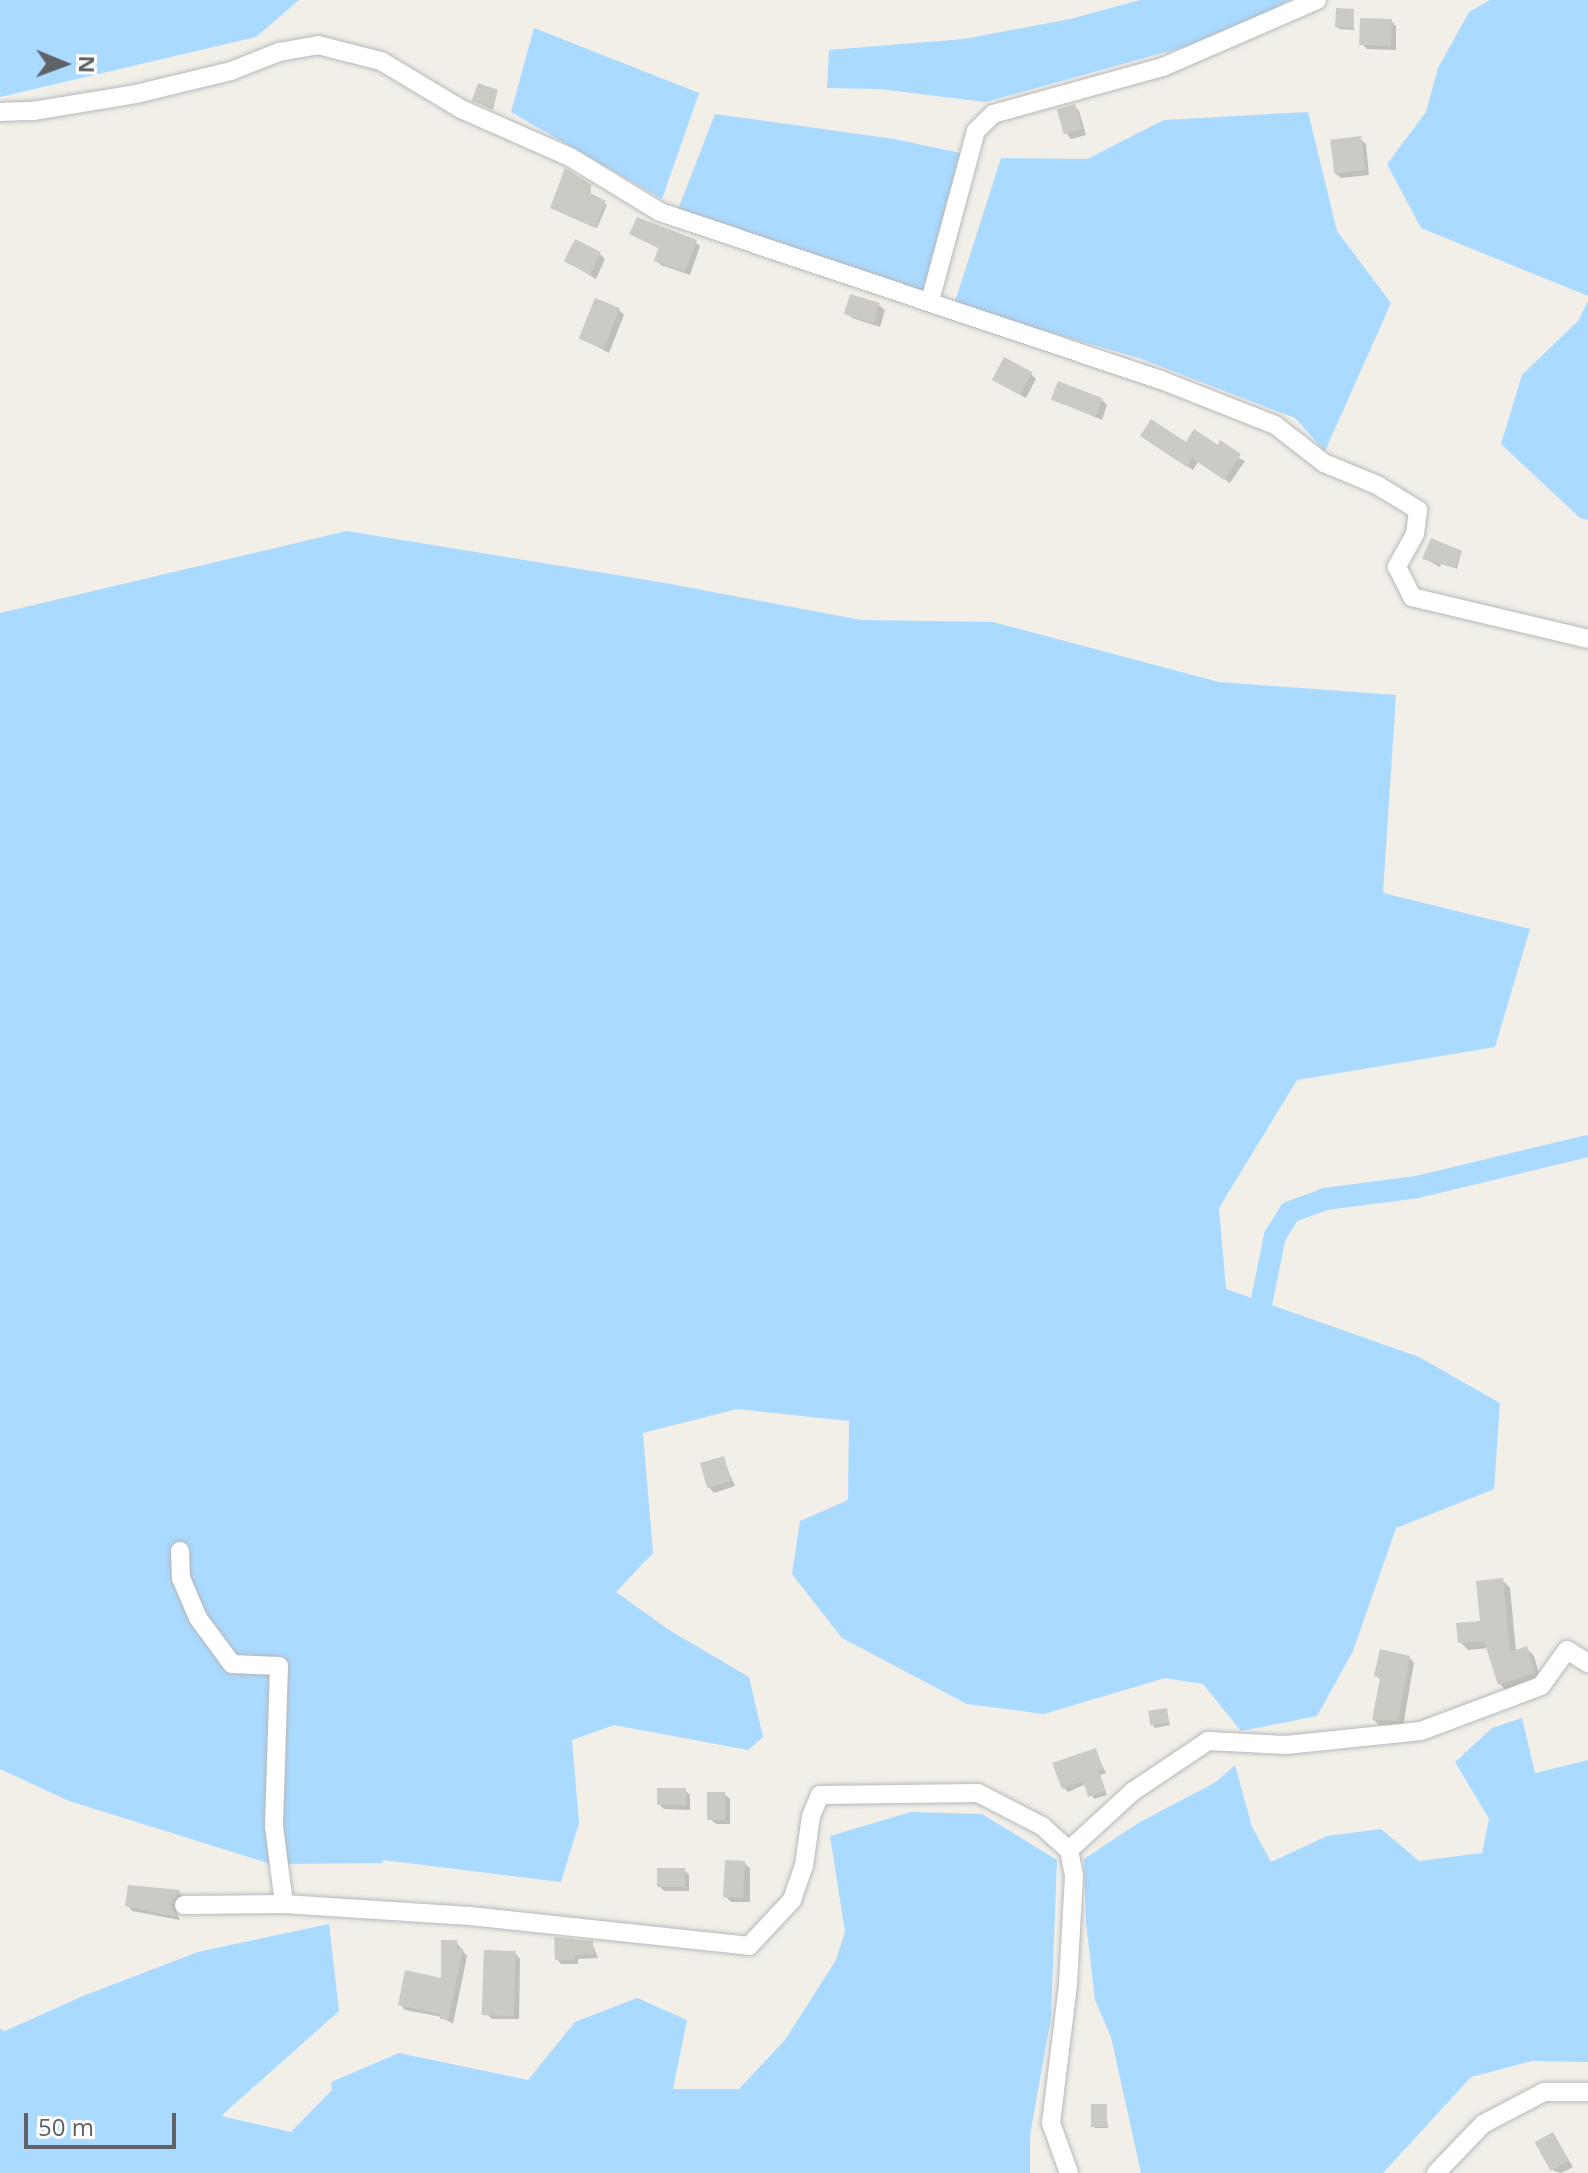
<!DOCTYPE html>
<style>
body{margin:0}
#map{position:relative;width:1588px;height:2173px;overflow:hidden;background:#f1efe8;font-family:"Open Sans",sans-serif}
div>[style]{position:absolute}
.water>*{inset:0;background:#aadaff}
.shadow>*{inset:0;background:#0003}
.canal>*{height:22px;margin:-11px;padding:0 11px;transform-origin:11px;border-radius:11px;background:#aadaff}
.building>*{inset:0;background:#cccac5;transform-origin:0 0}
.roads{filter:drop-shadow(0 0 2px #b5b8bc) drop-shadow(0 0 2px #b5b8bc)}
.minor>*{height:18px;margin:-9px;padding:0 9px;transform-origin:9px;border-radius:9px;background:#fff}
span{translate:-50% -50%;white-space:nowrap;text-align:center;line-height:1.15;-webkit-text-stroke:6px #fff;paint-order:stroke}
.north{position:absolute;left:24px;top:24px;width:80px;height:80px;-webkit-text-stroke:6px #fff;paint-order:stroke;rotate:91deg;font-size:22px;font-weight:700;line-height:32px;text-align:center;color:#5f6368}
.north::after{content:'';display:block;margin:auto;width:28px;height:36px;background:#5f6368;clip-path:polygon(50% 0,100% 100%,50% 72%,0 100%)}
.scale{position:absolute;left:24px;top:2113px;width:152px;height:36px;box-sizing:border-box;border:4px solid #5f6368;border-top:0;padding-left:10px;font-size:24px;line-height:28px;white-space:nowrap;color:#5f6368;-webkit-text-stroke:6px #fff;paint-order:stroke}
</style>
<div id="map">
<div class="water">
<i style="clip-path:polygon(0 0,299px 0,256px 37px,0 97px)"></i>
<i style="clip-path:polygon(1140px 0,1290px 0,1213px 39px,985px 102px,880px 89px,827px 88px,829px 50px,964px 39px,1070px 19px)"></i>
<i style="clip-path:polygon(1490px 0,1588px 0,1588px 296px,1421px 228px,1387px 164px,1426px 112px,1438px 68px,1469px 12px)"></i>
<i style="clip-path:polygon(534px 28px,699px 93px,662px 199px,511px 112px)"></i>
<i style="clip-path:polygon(1308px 112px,1337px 231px,1391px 303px,1325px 451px,1295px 418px,1139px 358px,954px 305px,1001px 158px,1087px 159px,1164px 120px)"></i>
<i style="clip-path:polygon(715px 114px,894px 139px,965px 154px,926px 293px,677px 212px)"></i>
<i style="clip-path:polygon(1588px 301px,1588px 520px,1580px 518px,1501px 444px,1522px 375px,1578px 321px)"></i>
<i style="clip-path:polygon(347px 531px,665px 583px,861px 620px,993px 622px,1219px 682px,1396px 695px,1383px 893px,1530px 929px,1495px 1047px,1297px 1080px,1219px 1208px,1226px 1289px,1419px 1357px,1500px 1403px,1494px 1489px,1396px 1528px,1353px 1651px,1317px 1716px,1241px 1731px,1203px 1684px,1165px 1678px,1044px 1714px,967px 1704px,842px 1638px,792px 1574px,800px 1521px,848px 1500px,849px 1421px,737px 1409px,643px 1433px,653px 1553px,616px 1592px,669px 1630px,749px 1677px,763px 1737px,748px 1750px,614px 1725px,572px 1740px,579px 1823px,561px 1882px,383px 1860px,382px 1863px,271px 1864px,69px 1801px,0 1769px,0 613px)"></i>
<i style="clip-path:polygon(1522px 1718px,1535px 1773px,1588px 1760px,1588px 2062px,1532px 2061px,1471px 2077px,1383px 2173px,1141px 2173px,1111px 2037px,1095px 2000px,1086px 1923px,1084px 1859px,1140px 1822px,1216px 1782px,1235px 1765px,1252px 1827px,1271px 1862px,1327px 1836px,1381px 1829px,1419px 1861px,1482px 1853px,1489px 1819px,1455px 1762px,1492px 1728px)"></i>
<i style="clip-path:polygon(911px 1812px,982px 1814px,1057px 1860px,1051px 2018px,1030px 2135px,1030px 2173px,0 2173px,0 2029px,5px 2031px,83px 1996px,198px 1952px,329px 1924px,339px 2011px,221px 2116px,291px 2132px,332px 2090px,331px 2082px,399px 2053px,528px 2080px,575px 2022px,637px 1998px,687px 2020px,673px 2089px,739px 2089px,785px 2040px,836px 1960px,845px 1932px,830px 1836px)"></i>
</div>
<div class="shadow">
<i style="clip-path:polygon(1353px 11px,1354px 30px,1339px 29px,1337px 26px)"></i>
<i style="clip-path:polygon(1391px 21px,1396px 26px,1396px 50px,1367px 49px,1362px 44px)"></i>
<i style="clip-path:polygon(497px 92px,493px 110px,476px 102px)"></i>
<i style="clip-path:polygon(1074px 106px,1079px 111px,1086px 135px,1071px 139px,1066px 133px)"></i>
<i style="clip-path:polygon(1360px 139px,1366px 144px,1369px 175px,1341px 178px,1335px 173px)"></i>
<i style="clip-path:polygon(591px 186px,590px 195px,607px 205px,597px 228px,555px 209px)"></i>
<i style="clip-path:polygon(631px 233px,695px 242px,700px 246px,690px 275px,661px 265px,656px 260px,660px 249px)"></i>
<i style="clip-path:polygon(600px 254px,605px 259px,596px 279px,566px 261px)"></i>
<i style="clip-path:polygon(879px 305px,885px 310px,880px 327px,852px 318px,847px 313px)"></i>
<i style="clip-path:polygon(619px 310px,624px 315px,609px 353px,581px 338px)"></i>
<i style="clip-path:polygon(1030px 373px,1036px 379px,1026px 398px,995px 380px)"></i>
<i style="clip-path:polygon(1053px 399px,1101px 399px,1107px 405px,1102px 420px)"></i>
<i style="clip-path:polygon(1148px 441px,1218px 448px,1245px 461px,1230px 483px,1198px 462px,1193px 470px)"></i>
<i style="clip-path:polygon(1461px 553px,1457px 569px,1442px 562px,1440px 567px,1424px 558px)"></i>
<i style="clip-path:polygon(723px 1459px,735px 1486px,714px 1493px,709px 1487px)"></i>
<i style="clip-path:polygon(1502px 1580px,1510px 1588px,1516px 1652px,1526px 1648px,1534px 1656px,1541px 1681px,1507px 1691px,1500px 1684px,1488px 1648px,1468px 1650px,1460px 1642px,1482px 1622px)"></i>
<i style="clip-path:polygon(1409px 1657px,1414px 1663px,1403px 1726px,1379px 1725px,1374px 1720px,1382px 1681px,1376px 1676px)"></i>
<i style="clip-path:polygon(1166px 1710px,1170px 1725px,1155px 1728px,1153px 1726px)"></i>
<i style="clip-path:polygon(1095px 1750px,1106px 1773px,1100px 1775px,1107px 1795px,1094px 1799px,1086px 1784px,1068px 1792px,1064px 1788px)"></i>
<i style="clip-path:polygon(685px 1790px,690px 1795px,690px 1810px,664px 1809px,659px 1804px)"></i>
<i style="clip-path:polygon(724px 1794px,730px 1799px,730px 1824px,716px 1824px,710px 1819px)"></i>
<i style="clip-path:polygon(744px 1863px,750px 1868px,750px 1902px,731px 1902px,726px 1897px)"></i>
<i style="clip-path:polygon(684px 1870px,689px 1875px,689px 1891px,664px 1891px,659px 1886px)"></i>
<i style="clip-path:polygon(130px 1887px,179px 1892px,184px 1897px,176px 1911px,180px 1920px,132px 1911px,127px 1905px)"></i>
<i style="clip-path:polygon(456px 1942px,467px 1956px,453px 2024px,442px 2017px,405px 2010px,400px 2004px,443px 1980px)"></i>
<i style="clip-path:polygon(592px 1943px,598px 1958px,578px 1959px,578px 1964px,561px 1964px,557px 1959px)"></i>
<i style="clip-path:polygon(515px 1953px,520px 1959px,519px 2019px,492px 2019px,487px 2014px)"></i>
<i style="clip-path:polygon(1106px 2106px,1108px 2128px,1095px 2128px,1093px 2126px)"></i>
<i style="clip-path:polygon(1553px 2134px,1573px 2167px,1561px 2173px,1552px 2170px)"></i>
</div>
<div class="canal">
<i style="left:1269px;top:1328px;width:21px;rotate:-115deg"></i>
<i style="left:1260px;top:1309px;width:75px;rotate:-78.4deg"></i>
<i style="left:1275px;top:1236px;width:28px;rotate:-58deg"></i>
<i style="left:1290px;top:1212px;width:37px;rotate:-20deg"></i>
<i style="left:1325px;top:1199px;width:93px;rotate:-7.4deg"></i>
<i style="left:1417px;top:1187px;width:176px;rotate:-13.5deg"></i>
</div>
<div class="building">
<i style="left:1336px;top:8px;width:18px;height:19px;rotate:3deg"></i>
<i style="left:1360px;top:18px;width:32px;height:27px;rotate:2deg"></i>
<i style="left:478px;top:83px;width:21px;height:19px;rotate:19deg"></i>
<i style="left:1075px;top:104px;width:26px;height:19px;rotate:74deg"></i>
<i style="left:1361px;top:136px;width:34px;height:31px;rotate:83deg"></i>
<i style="clip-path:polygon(565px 168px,592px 185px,588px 192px,606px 201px,595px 228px,550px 208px)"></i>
<i style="clip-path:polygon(637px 217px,697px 240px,685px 272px,654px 261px,658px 248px,629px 234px)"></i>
<i style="left:575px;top:239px;width:29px;height:25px;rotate:27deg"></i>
<i style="left:850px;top:294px;width:31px;height:21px;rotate:17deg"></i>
<i style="left:595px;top:298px;width:27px;height:44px;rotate:22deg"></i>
<i style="left:1004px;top:357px;width:32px;height:26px;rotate:28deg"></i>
<i style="left:1058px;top:381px;width:48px;height:20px;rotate:21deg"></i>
<i style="clip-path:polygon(1151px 419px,1186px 442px,1194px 429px,1218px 445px,1220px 440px,1241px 454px,1224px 480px,1192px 458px,1187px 467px,1140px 436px)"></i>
<i style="clip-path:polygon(1431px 538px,1462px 551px,1455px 568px,1422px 559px)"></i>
<i style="left:724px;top:1456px;width:26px;height:25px;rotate:74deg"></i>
<i style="clip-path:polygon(1503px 1578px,1510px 1652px,1527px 1646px,1535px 1673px,1498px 1685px,1484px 1641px,1458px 1643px,1456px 1623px,1480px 1621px,1476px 1581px)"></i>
<i style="clip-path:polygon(1380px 1649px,1410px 1656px,1398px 1721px,1372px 1720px,1380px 1678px,1374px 1676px)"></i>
<i style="left:1167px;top:1708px;width:15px;height:19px;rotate:82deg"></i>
<i style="clip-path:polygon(1096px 1748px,1103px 1769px,1098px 1771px,1105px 1791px,1088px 1797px,1083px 1781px,1062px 1789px,1052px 1763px)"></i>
<i style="left:657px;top:1788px;width:29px;height:17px"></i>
<i style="left:707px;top:1792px;width:18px;height:28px"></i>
<i style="left:725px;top:1860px;width:20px;height:37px;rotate:3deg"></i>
<i style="left:657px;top:1868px;width:28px;height:19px"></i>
<i style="clip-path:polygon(128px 1885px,180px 1890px,172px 1904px,177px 1917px,125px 1906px)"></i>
<i style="clip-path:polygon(554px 1937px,593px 1941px,594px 1954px,575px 1955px,575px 1960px,555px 1960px)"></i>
<i style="clip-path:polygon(441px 1940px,457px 1940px,457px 1949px,463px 1949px,448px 2020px,440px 2019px,440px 2014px,398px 2005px,405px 1970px,441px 1978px)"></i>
<i style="left:484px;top:1950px;width:32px;height:65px;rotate:2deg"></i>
<i style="left:1091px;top:2104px;width:16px;height:23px"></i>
<i style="left:1553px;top:2132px;width:33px;height:21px;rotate:61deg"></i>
</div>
<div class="roads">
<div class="minor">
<i style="left:0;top:112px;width:33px;rotate:-2deg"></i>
<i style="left:33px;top:111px;width:104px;rotate:-9.4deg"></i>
<i style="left:136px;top:94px;width:98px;rotate:-13.6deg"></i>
<i style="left:231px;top:71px;width:52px;rotate:-21.6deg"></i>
<i style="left:279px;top:52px;width:40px;rotate:-10deg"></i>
<i style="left:318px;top:45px;width:65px;rotate:14.3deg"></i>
<i style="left:381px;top:61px;width:93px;rotate:31deg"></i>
<i style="left:461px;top:109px;width:119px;rotate:23.8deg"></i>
<i style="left:570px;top:157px;width:105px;rotate:31.4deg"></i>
<i style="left:660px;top:212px;width:528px;rotate:18.54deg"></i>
<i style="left:1161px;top:380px;width:123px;rotate:21.5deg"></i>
<i style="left:1275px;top:425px;width:62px;rotate:37.8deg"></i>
<i style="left:1324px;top:463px;width:57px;rotate:22.5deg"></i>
<i style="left:1377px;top:485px;width:48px;rotate:31.4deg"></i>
<i style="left:1418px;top:510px;width:24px;rotate:97deg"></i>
<i style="left:1415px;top:534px;width:38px;rotate:119deg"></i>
<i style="left:1397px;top:567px;width:34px;rotate:63deg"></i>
<i style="left:1412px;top:597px;width:181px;rotate:13.4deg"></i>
<i style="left:930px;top:301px;width:176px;rotate:-74.9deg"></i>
<i style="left:976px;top:131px;width:24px;rotate:-45deg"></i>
<i style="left:993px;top:114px;width:176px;rotate:-15.5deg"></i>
<i style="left:1163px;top:67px;width:168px;rotate:-23.5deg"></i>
<i style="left:180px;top:1551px;width:27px;rotate:88deg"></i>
<i style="left:181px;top:1578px;width:43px;rotate:67deg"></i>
<i style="left:198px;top:1618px;width:57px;rotate:53.5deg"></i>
<i style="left:232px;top:1664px;width:47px;rotate:2.4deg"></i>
<i style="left:279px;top:1666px;width:160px;rotate:91.8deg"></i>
<i style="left:274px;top:1826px;width:79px;rotate:82.7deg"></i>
<i style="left:1069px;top:1850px;width:86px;rotate:-42.6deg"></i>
<i style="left:1132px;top:1792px;width:92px;rotate:-33.9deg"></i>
<i style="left:1208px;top:1741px;width:78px;rotate:2.9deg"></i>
<i style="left:1286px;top:1745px;width:136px;rotate:-5.9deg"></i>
<i style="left:1421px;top:1731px;width:128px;rotate:-20.6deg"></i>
<i style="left:1541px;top:1686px;width:44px;rotate:-54.2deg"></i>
<i style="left:1567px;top:1650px;width:25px;rotate:32deg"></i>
<i style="left:184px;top:1905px;width:100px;rotate:-0.6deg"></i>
<i style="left:284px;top:1904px;width:186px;rotate:3.7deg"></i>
<i style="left:470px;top:1916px;width:281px;rotate:6.1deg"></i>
<i style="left:749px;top:1946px;width:63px;rotate:-46.9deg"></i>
<i style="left:792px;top:1900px;width:36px;rotate:-71deg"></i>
<i style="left:804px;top:1866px;width:50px;rotate:-82deg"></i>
<i style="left:811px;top:1816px;width:23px;rotate:-67deg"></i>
<i style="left:820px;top:1795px;width:158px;rotate:-0.7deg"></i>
<i style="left:978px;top:1793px;width:72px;rotate:27.3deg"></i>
<i style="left:1042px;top:1826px;width:36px;rotate:42deg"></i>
<i style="left:1069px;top:1850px;width:26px;rotate:79deg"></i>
<i style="left:1074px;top:1876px;width:109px;rotate:93.2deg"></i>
<i style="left:1068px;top:1985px;width:139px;rotate:97deg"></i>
<i style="left:1051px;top:2123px;width:53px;rotate:70.2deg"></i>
<i style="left:1436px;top:2173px;width:68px;rotate:-46.2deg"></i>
<i style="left:1483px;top:2124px;width:69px;rotate:-27.7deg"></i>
<i style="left:1544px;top:2092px;width:44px"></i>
</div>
</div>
<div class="north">N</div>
<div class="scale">50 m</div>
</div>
